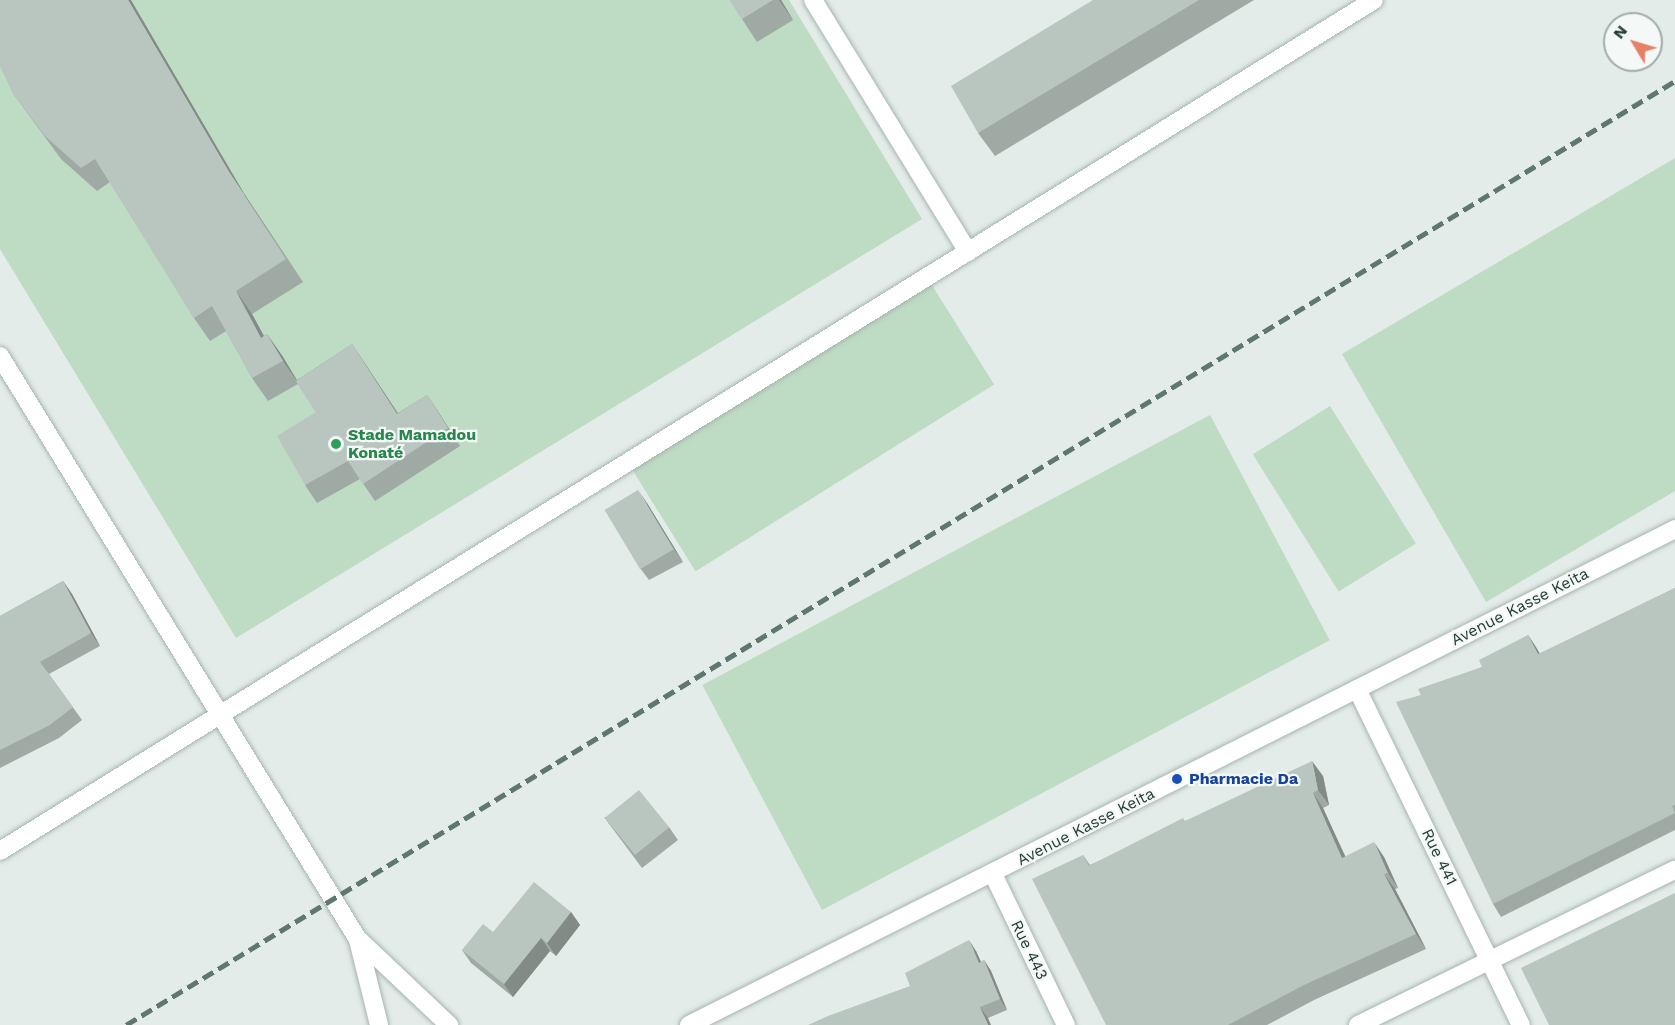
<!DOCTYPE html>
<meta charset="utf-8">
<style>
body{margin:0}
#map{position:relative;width:1675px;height:1025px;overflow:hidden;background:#e3ece8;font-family:"Work Sans",sans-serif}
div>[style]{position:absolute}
.green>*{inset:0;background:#bedbc4;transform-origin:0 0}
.roads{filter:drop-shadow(0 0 2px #a6b4ae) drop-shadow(0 0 2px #a6b4ae)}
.minor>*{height:18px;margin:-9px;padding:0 9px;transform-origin:9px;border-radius:9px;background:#fff}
.secondary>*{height:18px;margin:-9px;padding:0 9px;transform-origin:9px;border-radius:9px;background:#fff}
.rail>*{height:4.5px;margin-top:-2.25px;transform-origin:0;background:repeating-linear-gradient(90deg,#5f776f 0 12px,transparent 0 18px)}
.wall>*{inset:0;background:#9faaa5}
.shaded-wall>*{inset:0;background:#828b86}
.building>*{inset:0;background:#b9c6c0;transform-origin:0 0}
.dots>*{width:16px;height:16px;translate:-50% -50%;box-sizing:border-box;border:3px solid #f4f8f6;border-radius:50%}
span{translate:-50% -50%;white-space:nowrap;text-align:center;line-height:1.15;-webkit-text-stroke:4.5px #f4f8f6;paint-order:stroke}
.leisure-label{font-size:16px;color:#27864d;font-weight:700}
.left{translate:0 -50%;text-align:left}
.street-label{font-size:16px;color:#243c34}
.transit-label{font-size:16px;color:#164399;font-weight:700}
.north{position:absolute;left:1603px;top:12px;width:60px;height:60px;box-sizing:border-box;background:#f4f8f6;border:2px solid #a1ada8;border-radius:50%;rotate:308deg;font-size:16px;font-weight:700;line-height:24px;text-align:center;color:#243c34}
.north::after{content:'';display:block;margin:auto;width:21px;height:27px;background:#e68067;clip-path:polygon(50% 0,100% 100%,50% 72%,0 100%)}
</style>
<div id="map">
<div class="green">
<i style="clip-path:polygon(0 0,789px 0,922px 219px,236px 638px,0 249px)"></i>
<i style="clip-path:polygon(1675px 158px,1675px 491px,1486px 602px,1342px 354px)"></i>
<i style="left:930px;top:282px;width:121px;height:352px;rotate:58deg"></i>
<i style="left:1330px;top:406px;width:162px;height:91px;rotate:58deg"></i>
<i style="left:1210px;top:415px;width:255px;height:575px;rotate:62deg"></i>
</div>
<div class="roads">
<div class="minor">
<i style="left:813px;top:0;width:296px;rotate:58.4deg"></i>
<i style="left:0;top:356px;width:683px;rotate:58.47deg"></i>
<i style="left:357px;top:938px;width:127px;rotate:43.4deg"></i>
<i style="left:1357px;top:689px;width:374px;rotate:64deg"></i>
<i style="left:0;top:851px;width:1616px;rotate:-31.77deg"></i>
<i style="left:993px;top:874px;width:168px;rotate:64.2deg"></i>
<i style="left:358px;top:940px;width:88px;rotate:76.1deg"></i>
<i style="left:1358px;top:1025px;width:353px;rotate:-26.1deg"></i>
</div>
<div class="secondary">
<i style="left:689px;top:1025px;width:1104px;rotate:-26.7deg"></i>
</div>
</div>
<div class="rail">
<i style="left:126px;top:1025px;width:1814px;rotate:-31.36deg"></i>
</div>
<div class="wall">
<i style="clip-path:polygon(730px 0,781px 0,793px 20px,757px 42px,742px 19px)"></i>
<i style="clip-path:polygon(1093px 0,1254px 0,995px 156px,978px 133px)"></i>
<i style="clip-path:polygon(12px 92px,245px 195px,303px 282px,252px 314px,264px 336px,267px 334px,283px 357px,297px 380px,352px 344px,398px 413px,427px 395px,460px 446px,375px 501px,360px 479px,317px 503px,305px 485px,316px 412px,298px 384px,268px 401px,252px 378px,226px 331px,210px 341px,194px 318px,110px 182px,97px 191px,61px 159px)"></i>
<i style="clip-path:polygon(647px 503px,683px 562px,649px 580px,640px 568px)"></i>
<i style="clip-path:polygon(63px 581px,72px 594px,100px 646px,49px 674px,82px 720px,59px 738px,0 768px,0 616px)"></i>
<i style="clip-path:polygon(1675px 588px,1675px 830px,1501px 917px,1493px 904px,1421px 695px,1482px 667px,1528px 635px,1540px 654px)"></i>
<i style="clip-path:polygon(1323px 776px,1329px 805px,1323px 808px,1345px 857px,1384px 857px,1398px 888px,1395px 889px,1426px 949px,1314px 1000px,1267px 1025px,1106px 1025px,1083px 855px,1090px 865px,1185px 821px)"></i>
<i style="clip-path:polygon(604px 817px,669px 827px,678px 840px,642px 868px)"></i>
<i style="clip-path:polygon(571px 912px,580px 925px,556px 956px,550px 951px,513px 997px,471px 963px,462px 950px,493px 932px)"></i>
<i style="clip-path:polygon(976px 951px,981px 962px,984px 960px,991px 971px,1007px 1010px,988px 1018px,910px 986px)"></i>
</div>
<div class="shaded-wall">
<i style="clip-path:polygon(128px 0,131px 0,245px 195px,303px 282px,229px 172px)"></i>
<i style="clip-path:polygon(779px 0,781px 0,793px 20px)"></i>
<i style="clip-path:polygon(236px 291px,252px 314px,277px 361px,261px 338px)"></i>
<i style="clip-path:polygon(267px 334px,283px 357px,299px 384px,283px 361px)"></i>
<i style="clip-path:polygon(352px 344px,364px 362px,409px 431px,397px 414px)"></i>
<i style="clip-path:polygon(427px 395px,439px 413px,460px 446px,448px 428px)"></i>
<i style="clip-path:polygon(638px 490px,647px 503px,683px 562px,674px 549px)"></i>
<i style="clip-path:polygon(63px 581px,72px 594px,100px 646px,91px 633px)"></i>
<i style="clip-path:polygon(1528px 635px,1536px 647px,1547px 667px,1538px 654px)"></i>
<i style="clip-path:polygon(1312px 761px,1323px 776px,1329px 805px,1318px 790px)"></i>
<i style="clip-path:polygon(1313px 793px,1323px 808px,1353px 873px,1342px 858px)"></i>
<i style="clip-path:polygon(1374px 842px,1384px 857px,1398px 888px,1388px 873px)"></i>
<i style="clip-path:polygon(1384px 874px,1395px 889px,1426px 949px,1416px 934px)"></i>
<i style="clip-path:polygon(571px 912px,580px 925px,556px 956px,547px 943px)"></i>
<i style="clip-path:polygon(541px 938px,550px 951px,513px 997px,504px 984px)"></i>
<i style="clip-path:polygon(969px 940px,976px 951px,986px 973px,979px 963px)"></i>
<i style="clip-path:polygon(984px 960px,991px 971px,1007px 1010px,1000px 999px)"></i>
<i style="clip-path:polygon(980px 1007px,988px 1018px,991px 1025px,988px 1025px)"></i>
</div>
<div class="building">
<i style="clip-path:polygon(0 0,128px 0,229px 172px,286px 259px,236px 291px,261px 338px,267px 334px,283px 361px,252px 378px,212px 306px,194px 318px,95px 159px,81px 168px,45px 136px,12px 92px,0 66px)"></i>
<i style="clip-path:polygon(730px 0,773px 0,742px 19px)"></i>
<i style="clip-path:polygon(1093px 0,1199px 0,978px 133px,951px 86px)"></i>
<i style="clip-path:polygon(352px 344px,397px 414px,427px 395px,448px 428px,363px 484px,348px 461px,305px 485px,277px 436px,316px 412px,296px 381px)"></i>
<i style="left:638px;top:490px;width:69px;height:39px;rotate:59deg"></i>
<i style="clip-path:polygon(63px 581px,91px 633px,40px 662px,73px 707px,50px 725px,0 750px,0 616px)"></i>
<i style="clip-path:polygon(1675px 588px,1675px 805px,1672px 806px,1675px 813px,1493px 904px,1396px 702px,1421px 695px,1418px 689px,1482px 667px,1479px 660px,1528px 635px,1538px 654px)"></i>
<i style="clip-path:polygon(1312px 761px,1318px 790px,1313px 793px,1342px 858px,1374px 842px,1388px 873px,1384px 874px,1416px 934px,1304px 985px,1228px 1025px,1106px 1025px,1032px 879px,1083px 855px,1089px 866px,1183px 818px,1185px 821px)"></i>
<i style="left:639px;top:790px;width:48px;height:44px;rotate:51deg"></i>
<i style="clip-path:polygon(534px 882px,571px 912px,547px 943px,541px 938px,504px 984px,462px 950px,483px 924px,493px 932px)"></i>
<i style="clip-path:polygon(1675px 893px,1675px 1025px,1549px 1025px,1521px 968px)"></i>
<i style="clip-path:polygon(969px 940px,979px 963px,984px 960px,1000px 999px,980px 1007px,988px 1025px,808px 1025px,828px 1016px,910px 986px,905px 973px)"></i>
</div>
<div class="dots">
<i style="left:336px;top:444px;background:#2e9e5b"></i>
<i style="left:1177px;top:779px;background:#1a4fb4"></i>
</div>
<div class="leisure-label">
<span class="left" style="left:348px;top:444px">Stade Mamadou<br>Konaté</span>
</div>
<div class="street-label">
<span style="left:1520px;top:607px;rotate:-27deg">Avenue Kasse Keita</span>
<span style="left:1086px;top:827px;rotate:-27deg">Avenue Kasse Keita</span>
<span style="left:1439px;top:857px;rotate:64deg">Rue 441</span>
<span style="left:1029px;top:950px;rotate:64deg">Rue 443</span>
</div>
<div class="transit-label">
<span class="left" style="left:1189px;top:779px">Pharmacie Da</span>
</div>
<div class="north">N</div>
</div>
